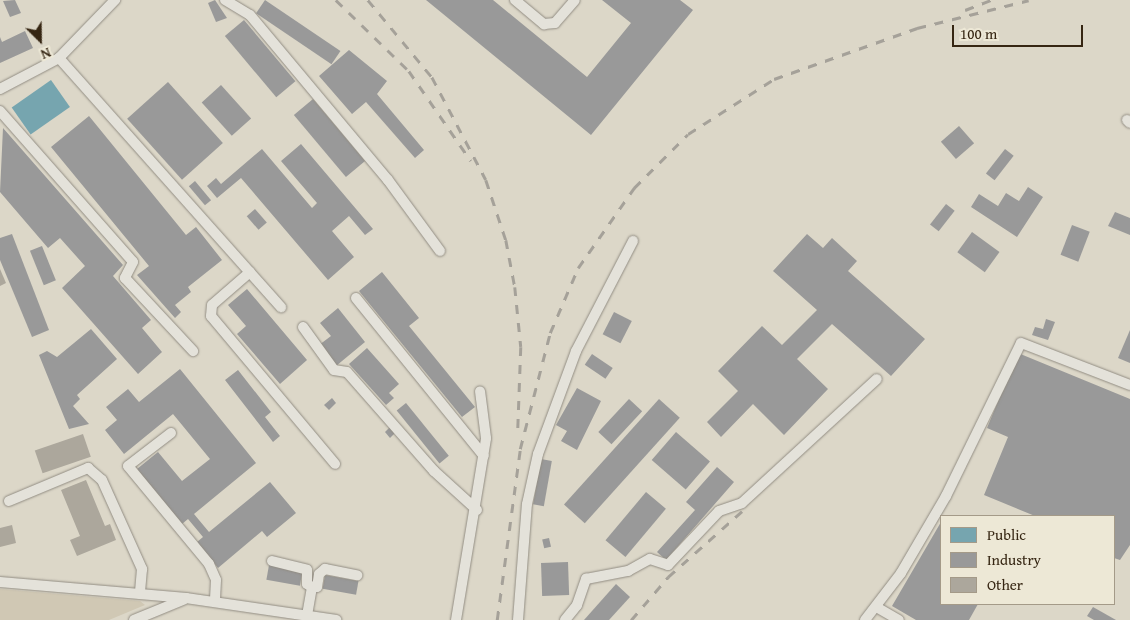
<!DOCTYPE html>
<style>
body{margin:0}
#map{position:relative;width:1130px;height:620px;overflow:hidden;background:#dcd7c8;font-family:"Gentium Book Plus",serif}
div>[style]{position:absolute}
.green>*{inset:0;background:#d0c8b4}
.public>*{inset:0;background:#76a5af;transform-origin:0 0}
.industry>*{inset:0;background:#999;transform-origin:0 0}
.building>*{inset:0;background:#aca79c;transform-origin:0 0}
.roads{filter:drop-shadow(0 0 1px #928d83) drop-shadow(0 0 1px #928d83)}
.minor>*{height:10px;margin:-5px;padding:0 5px;transform-origin:5px;border-radius:5px;background:#e4e2da}
.rail>*{height:2.5px;margin-top:-1.25px;transform-origin:0;background:repeating-linear-gradient(90deg,#a5a199 0 9px,transparent 0 18px)}
span{translate:-50% -50%;white-space:nowrap;text-align:center;line-height:1.15;-webkit-text-stroke:5px #ede8d6;paint-order:stroke}
.legend{position:absolute;left:940px;top:515px;width:175px;height:90px;box-sizing:border-box;background:#ede8d6;border:1px solid #a49a88;margin:0;padding:6px 9px;list-style:none;font-size:15px;color:#362613}
.legend li{display:flex;align-items:center;gap:10px;height:25px}
.legend b{width:25px;border:1px solid #a49a88}
.north{position:absolute;left:15px;top:15px;width:50px;height:50px;-webkit-text-stroke:4px #ede8d6;paint-order:stroke;rotate:157deg;font-size:14px;font-weight:700;line-height:20px;text-align:center;color:#362613}
.north::after{content:'';display:block;margin:auto;width:18px;height:22px;background:#362613;clip-path:polygon(50% 0,100% 100%,50% 72%,0 100%)}
.scale{position:absolute;left:952px;top:25px;width:131px;height:22px;box-sizing:border-box;border:2px solid #362613;border-top:0;padding-left:6px;font-size:15px;line-height:18px;white-space:nowrap;color:#362613;-webkit-text-stroke:4px #ede8d6;paint-order:stroke}
</style>
<div id="map">
<div class="green">
<i style="clip-path:polygon(0 589px,140px 601px,145px 605px,109px 620px,0 620px)"></i>
</div>
<div class="public">
<i style="left:51px;top:80px;width:33px;height:48px;rotate:55deg"></i>
</div>
<div class="industry">
<i style="clip-path:polygon(15px 0,21px 13px,10px 17px,3px 1px)"></i>
<i style="clip-path:polygon(215px 0,227px 18px,216px 22px,208px 3px)"></i>
<i style="left:265px;top:0;width:91px;height:16px;rotate:34deg"></i>
<i style="clip-path:polygon(426px 0,493px 0,587px 77px,631px 23px,602px 0,680px 0,693px 10px,591px 135px)"></i>
<i style="left:244px;top:20px;width:80px;height:25px;rotate:50deg"></i>
<i style="clip-path:polygon(25px 31px,33px 48px,0 63px,0 37px,2px 42px)"></i>
<i style="clip-path:polygon(349px 50px,387px 81px,377px 94px,424px 150px,415px 158px,366px 102px,352px 114px,319px 76px)"></i>
<i style="left:168px;top:82px;width:82px;height:55px;rotate:48deg"></i>
<i style="left:221px;top:85px;width:45px;height:26px;rotate:48deg"></i>
<i style="left:313px;top:99px;width:81px;height:25px;rotate:50deg"></i>
<i style="clip-path:polygon(89px 116px,186px 235px,196px 227px,222px 260px,188px 287px,191px 292px,175px 305px,181px 312px,175px 318px,137px 275px,149px 266px,51px 147px)"></i>
<i style="left:959px;top:126px;width:23px;height:24px;rotate:49deg"></i>
<i style="clip-path:polygon(3px 128px,123px 265px,113px 276px,151px 320px,142px 328px,162px 352px,138px 374px,62px 288px,85px 266px,60px 238px,48px 248px,0 192px)"></i>
<i style="clip-path:polygon(301px 144px,373px 229px,365px 235px,349px 216px,332px 231px,354px 257px,328px 280px,241px 178px,217px 198px,207px 186px,216px 178px,221px 184px,262px 149px,312px 208px,317px 203px,281px 161px)"></i>
<i style="left:1005px;top:149px;width:11px;height:31px;rotate:38deg"></i>
<i style="left:195px;top:181px;width:25px;height:8px;rotate:50deg"></i>
<i style="clip-path:polygon(1028px 187px,1043px 197px,1017px 237px,971px 207px,979px 194px,998px 206px,1006px 193px,1019px 201px)"></i>
<i style="left:946px;top:204px;width:11px;height:26px;rotate:38deg"></i>
<i style="left:255px;top:209px;width:18px;height:11px;rotate:49deg"></i>
<i style="clip-path:polygon(1115px 212px,1130px 218px,1130px 235px,1108px 226px)"></i>
<i style="left:1072px;top:225px;width:19px;height:32px;rotate:21deg"></i>
<i style="left:972px;top:232px;width:34px;height:25px;rotate:36deg"></i>
<i style="clip-path:polygon(12px 234px,49px 330px,32px 337px,0 260px,0 238px)"></i>
<i style="clip-path:polygon(807px 234px,823px 248px,832px 238px,857px 261px,848px 271px,925px 339px,891px 376px,832px 324px,797px 359px,828px 389px,784px 435px,753px 404px,721px 437px,707px 422px,738px 391px,718px 371px,762px 326px,782px 345px,817px 310px,773px 271px)"></i>
<i style="left:42px;top:246px;width:37px;height:13px;rotate:68deg"></i>
<i style="clip-path:polygon(382px 272px,419px 318px,409px 326px,475px 407px,462px 417px,359px 291px)"></i>
<i style="clip-path:polygon(247px 289px,307px 360px,280px 384px,237px 334px,246px 326px,228px 305px)"></i>
<i style="clip-path:polygon(338px 308px,365px 342px,336px 366px,319px 345px,331px 336px,320px 323px)"></i>
<i style="left:614px;top:312px;width:20px;height:25px;rotate:27deg"></i>
<i style="clip-path:polygon(1046px 319px,1055px 322px,1048px 340px,1032px 335px,1035px 327px,1043px 329px)"></i>
<i style="clip-path:polygon(91px 329px,117px 359px,77px 395px,80px 399px,73px 406px,89px 424px,69px 429px,39px 355px,47px 351px,57px 357px)"></i>
<i style="clip-path:polygon(1130px 330px,1130px 363px,1118px 358px)"></i>
<i style="clip-path:polygon(367px 348px,399px 384px,389px 393px,394px 398px,386px 405px,349px 364px)"></i>
<i style="clip-path:polygon(1018px 353px,1130px 399px,1130px 545px,1120px 560px,1114px 558px,1114px 516px,1035px 516px,984px 495px,1008px 437px,987px 428px)"></i>
<i style="left:592px;top:354px;width:25px;height:13px;rotate:34deg"></i>
<i style="clip-path:polygon(180px 369px,256px 463px,194px 514px,209px 532px,270px 482px,296px 513px,267px 537px,262px 531px,218px 568px,197px 542px,203px 537px,188px 519px,182px 524px,137px 469px,158px 452px,182px 481px,210px 459px,173px 414px,124px 454px,105px 430px,117px 420px,106px 407px,128px 389px,139px 402px)"></i>
<i style="clip-path:polygon(238px 370px,271px 412px,265px 417px,280px 436px,273px 442px,225px 380px)"></i>
<i style="clip-path:polygon(577px 388px,601px 401px,577px 450px,561px 441px,567px 431px,556px 425px)"></i>
<i style="clip-path:polygon(332px 398px,336px 403px,329px 410px,324px 405px)"></i>
<i style="left:629px;top:399px;width:18px;height:45px;rotate:43deg"></i>
<i style="left:659px;top:399px;width:28px;height:142px;rotate:42deg"></i>
<i style="left:406px;top:403px;width:68px;height:12px;rotate:51deg"></i>
<i style="clip-path:polygon(391px 426px,396px 432px,390px 438px,385px 432px)"></i>
<i style="left:676px;top:432px;width:45px;height:37px;rotate:41deg"></i>
<i style="left:541px;top:459px;width:11px;height:46px;rotate:10deg"></i>
<i style="clip-path:polygon(717px 467px,734px 482px,666px 560px,657px 552px,695px 510px,686px 502px)"></i>
<i style="left:646px;top:492px;width:26px;height:63px;rotate:40deg"></i>
<i style="clip-path:polygon(941px 522px,941px 604px,978px 604px,969px 620px,916px 620px,892px 606px)"></i>
<i style="left:549px;top:538px;width:9px;height:7px;rotate:77deg"></i>
<i style="left:568px;top:562px;width:33px;height:27px;rotate:88deg"></i>
<i style="left:269px;top:565px;width:34px;height:15px;rotate:10deg"></i>
<i style="left:325px;top:575px;width:34px;height:14px;rotate:10deg"></i>
<i style="clip-path:polygon(616px 584px,630px 597px,609px 620px,584px 620px)"></i>
<i style="clip-path:polygon(1093px 607px,1116px 620px,1094px 620px,1087px 616px)"></i>
</div>
<div class="building">
<i style="clip-path:polygon(0 269px,6px 283px,0 286px)"></i>
<i style="left:83px;top:434px;width:24px;height:51px;rotate:71deg"></i>
<i style="clip-path:polygon(86px 480px,105px 526px,110px 524px,116px 540px,77px 556px,70px 540px,80px 536px,61px 490px)"></i>
<i style="clip-path:polygon(12px 525px,16px 543px,0 547px,0 528px)"></i>
</div>
<div class="roads">
<div class="minor">
<i style="left:225px;top:0;width:29px;rotate:31deg"></i>
<i style="left:250px;top:15px;width:215px;rotate:50.1deg"></i>
<i style="left:388px;top:180px;width:88px;rotate:53.8deg"></i>
<i style="left:515px;top:0;width:38px;rotate:40deg"></i>
<i style="left:544px;top:24px;width:11px;rotate:-5deg"></i>
<i style="left:555px;top:23px;width:30px;rotate:-49deg"></i>
<i style="left:59px;top:58px;width:334px;rotate:48.3deg"></i>
<i style="left:0;top:89px;width:67px;rotate:-27.7deg"></i>
<i style="left:59px;top:58px;width:81px;rotate:-46deg"></i>
<i style="left:0;top:111px;width:201px;rotate:48.6deg"></i>
<i style="left:133px;top:262px;width:18px;rotate:117deg"></i>
<i style="left:125px;top:278px;width:100px;rotate:47deg"></i>
<i style="left:1127px;top:120px;width:4px;rotate:45deg"></i>
<i style="left:250px;top:272px;width:50px;rotate:139deg"></i>
<i style="left:212px;top:305px;width:11px;rotate:95deg"></i>
<i style="left:211px;top:316px;width:193px;rotate:50deg"></i>
<i style="left:356px;top:298px;width:203px;rotate:51deg"></i>
<i style="left:303px;top:327px;width:53px;rotate:54.2deg"></i>
<i style="left:334px;top:370px;width:13px;rotate:9deg"></i>
<i style="left:347px;top:372px;width:132px;rotate:48.7deg"></i>
<i style="left:434px;top:471px;width:58px;rotate:42.2deg"></i>
<i style="left:171px;top:433px;width:54px;rotate:142.5deg"></i>
<i style="left:128px;top:466px;width:127px;rotate:50.4deg"></i>
<i style="left:209px;top:564px;width:17px;rotate:66deg"></i>
<i style="left:216px;top:580px;width:22px;rotate:93deg"></i>
<i style="left:9px;top:501px;width:86px;rotate:-22.7deg"></i>
<i style="left:88px;top:468px;width:18px;rotate:41deg"></i>
<i style="left:102px;top:480px;width:98px;rotate:65.8deg"></i>
<i style="left:142px;top:569px;width:25px;rotate:95deg"></i>
<i style="left:272px;top:561px;width:36px;rotate:14deg"></i>
<i style="left:307px;top:570px;width:14px;rotate:90deg"></i>
<i style="left:307px;top:584px;width:6px;rotate:31deg"></i>
<i style="left:312px;top:587px;width:29px;rotate:100deg"></i>
<i style="left:0;top:582px;width:187px;rotate:4.9deg"></i>
<i style="left:186px;top:598px;width:152px;rotate:8.3deg"></i>
<i style="left:312px;top:587px;width:5px"></i>
<i style="left:317px;top:587px;width:13px;rotate:-81deg"></i>
<i style="left:319px;top:574px;width:8px;rotate:-40deg"></i>
<i style="left:325px;top:569px;width:33px;rotate:11deg"></i>
<i style="left:878px;top:608px;width:24px;rotate:30deg"></i>
<i style="left:134px;top:620px;width:53px;rotate:-22.2deg"></i>
<i style="left:456px;top:620px;width:184px;rotate:-80.6deg"></i>
<i style="left:486px;top:438px;width:47px;rotate:-97.3deg"></i>
<i style="left:518px;top:620px;width:116px;rotate:-85.6deg"></i>
<i style="left:527px;top:504px;width:51px;rotate:-77.6deg"></i>
<i style="left:538px;top:454px;width:110px;rotate:-69.7deg"></i>
<i style="left:576px;top:351px;width:124px;rotate:-62.6deg"></i>
<i style="left:565px;top:620px;width:19px;rotate:-51deg"></i>
<i style="left:577px;top:605px;width:28px;rotate:-71deg"></i>
<i style="left:586px;top:579px;width:43px;rotate:-10.8deg"></i>
<i style="left:628px;top:571px;width:25px;rotate:-29deg"></i>
<i style="left:650px;top:559px;width:19px;rotate:18deg"></i>
<i style="left:668px;top:565px;width:74px;rotate:-46.6deg"></i>
<i style="left:719px;top:511px;width:24px;rotate:-19deg"></i>
<i style="left:742px;top:503px;width:183px;rotate:-42.6deg"></i>
<i style="left:865px;top:620px;width:59px;rotate:-52.5deg"></i>
<i style="left:901px;top:573px;width:89px;rotate:-59.7deg"></i>
<i style="left:946px;top:496px;width:170px;rotate:-63.9deg"></i>
<i style="left:1021px;top:343px;width:117px;rotate:21.1deg"></i>
</div>
</div>
<div class="rail">
<i style="left:336px;top:0;width:102px;rotate:44.2deg"></i>
<i style="left:409px;top:71px;width:109px;rotate:55.4deg"></i>
<i style="left:368px;top:0;width:100px;rotate:50.3deg"></i>
<i style="left:432px;top:77px;width:116px;rotate:62.3deg"></i>
<i style="left:486px;top:180px;width:63px;rotate:71.6deg"></i>
<i style="left:506px;top:240px;width:48px;rotate:79.2deg"></i>
<i style="left:515px;top:287px;width:60px;rotate:84.3deg"></i>
<i style="left:521px;top:347px;width:83px;rotate:92.1deg"></i>
<i style="left:965px;top:10px;width:28px;rotate:-21deg"></i>
<i style="left:497px;top:620px;width:173px;rotate:-82.3deg"></i>
<i style="left:520px;top:449px;width:120px;rotate:-75.5deg"></i>
<i style="left:550px;top:333px;width:71px;rotate:-66.7deg"></i>
<i style="left:578px;top:268px;width:98px;rotate:-55deg"></i>
<i style="left:634px;top:188px;width:76px;rotate:-45deg"></i>
<i style="left:688px;top:134px;width:102px;rotate:-32.6deg"></i>
<i style="left:774px;top:79px;width:152px;rotate:-19.6deg"></i>
<i style="left:917px;top:28px;width:115px;rotate:-14deg"></i>
<i style="left:631px;top:620px;width:57px;rotate:-49.3deg"></i>
<i style="left:668px;top:577px;width:99px;rotate:-41.7deg"></i>
</div>
<ul class="legend">
<li><b style="height:14px;background:#76a5af"></b>Public</li>
<li><b style="height:14px;background:#999"></b>Industry</li>
<li><b style="height:14px;background:#aca79c"></b>Other</li>
</ul>
<div class="north">N</div>
<div class="scale">100 m</div>
</div>
